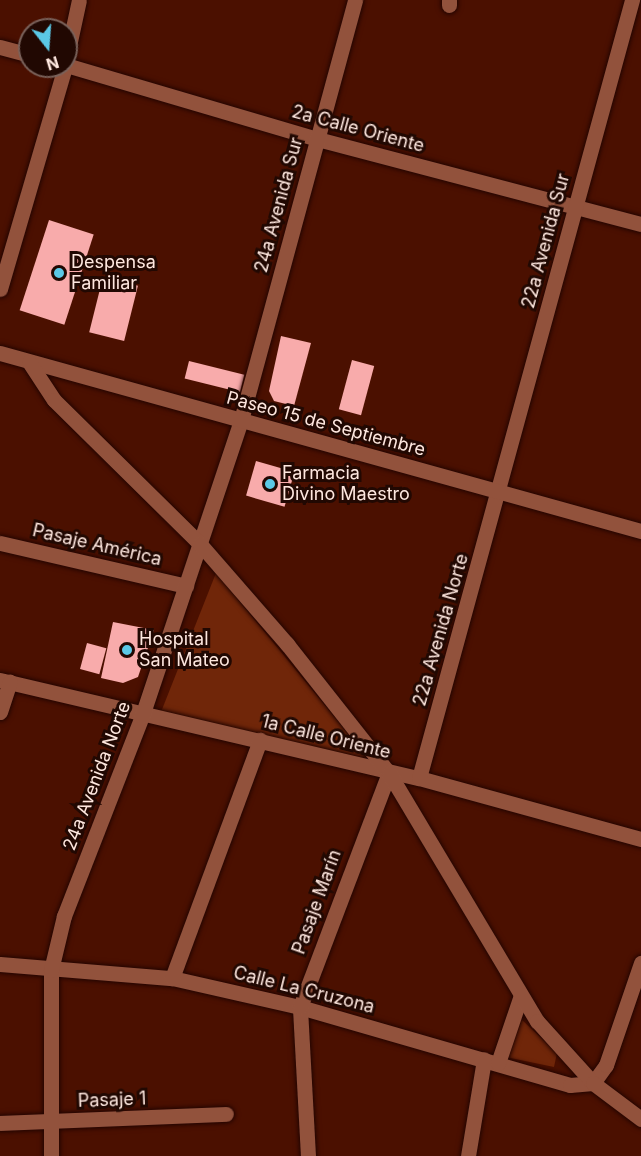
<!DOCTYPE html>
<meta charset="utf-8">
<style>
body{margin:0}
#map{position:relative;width:641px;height:1156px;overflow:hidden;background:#4b1000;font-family:Inter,sans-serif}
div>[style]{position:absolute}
.green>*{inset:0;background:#702609}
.building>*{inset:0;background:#f8abab;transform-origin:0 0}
.roads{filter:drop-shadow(0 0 2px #230500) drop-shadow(0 0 2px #230500)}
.street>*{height:15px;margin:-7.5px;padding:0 7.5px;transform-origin:7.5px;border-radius:7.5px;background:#92523c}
.secondary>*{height:15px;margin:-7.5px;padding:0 7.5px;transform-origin:7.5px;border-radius:7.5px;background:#92523c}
.dots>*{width:16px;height:16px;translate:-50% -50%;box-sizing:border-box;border:3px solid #210802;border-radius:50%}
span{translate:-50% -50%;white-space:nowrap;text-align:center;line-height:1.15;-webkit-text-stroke:6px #210802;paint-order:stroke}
.street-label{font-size:18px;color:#fee7df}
.poi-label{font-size:18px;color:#fee7df}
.left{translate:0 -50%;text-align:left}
.north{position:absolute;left:18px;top:18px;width:60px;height:60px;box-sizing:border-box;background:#210802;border:2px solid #79615a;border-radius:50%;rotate:163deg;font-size:16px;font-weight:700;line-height:24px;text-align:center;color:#fee7df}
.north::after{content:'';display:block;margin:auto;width:21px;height:27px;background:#5bc8e6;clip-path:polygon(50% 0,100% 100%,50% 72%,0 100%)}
</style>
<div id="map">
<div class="green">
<i style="clip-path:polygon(216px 573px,369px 759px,161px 712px)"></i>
<i style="clip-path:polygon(520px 1018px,557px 1053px,554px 1067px,506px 1057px)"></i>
</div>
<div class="building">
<i style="left:49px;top:220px;width:47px;height:95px;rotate:18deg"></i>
<i style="left:103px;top:277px;width:36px;height:57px;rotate:14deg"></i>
<i style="clip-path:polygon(281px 336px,311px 343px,294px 406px,274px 401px,269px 391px)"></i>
<i style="left:352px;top:360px;width:23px;height:51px;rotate:15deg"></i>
<i style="left:189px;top:361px;width:57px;height:18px;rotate:14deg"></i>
<i style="left:256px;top:461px;width:40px;height:36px;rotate:16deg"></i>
<i style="clip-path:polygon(113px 622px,154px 630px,138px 677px,123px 683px,101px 678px)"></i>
<i style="left:87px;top:643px;width:20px;height:27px;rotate:15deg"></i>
</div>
<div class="roads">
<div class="street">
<i style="left:449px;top:5px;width:5px;rotate:-90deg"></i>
<i style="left:0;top:47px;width:31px;rotate:15deg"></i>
<i style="left:66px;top:60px;width:61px;rotate:-77.8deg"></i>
<i style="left:66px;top:65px;width:262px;rotate:16.4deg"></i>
<i style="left:317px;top:139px;width:335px;rotate:14.7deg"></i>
<i style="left:0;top:289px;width:232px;rotate:-73.7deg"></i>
<i style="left:0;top:543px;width:191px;rotate:13deg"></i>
<i style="left:0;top:680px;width:430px;rotate:13.2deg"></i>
<i style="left:419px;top:778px;width:230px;rotate:15.4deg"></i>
<i style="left:0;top:712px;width:32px;rotate:-72deg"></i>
<i style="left:419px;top:778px;width:807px;rotate:-74.69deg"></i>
<i style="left:0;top:964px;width:173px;rotate:4.7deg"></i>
<i style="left:172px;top:978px;width:131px;rotate:12.8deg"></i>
<i style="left:300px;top:1007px;width:281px;rotate:16.1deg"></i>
<i style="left:570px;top:1085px;width:23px;rotate:-5deg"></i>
<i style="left:593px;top:1083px;width:22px;rotate:-54deg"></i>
<i style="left:606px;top:1065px;width:108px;rotate:-71.1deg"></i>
<i style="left:172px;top:978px;width:254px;rotate:-69.7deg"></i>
<i style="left:498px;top:1063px;width:69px;rotate:-71.3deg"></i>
<i style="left:0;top:1123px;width:226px;rotate:-2.3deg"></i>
<i style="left:51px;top:1156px;width:186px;rotate:-90deg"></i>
<i style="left:51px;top:970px;width:56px;rotate:-76.5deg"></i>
<i style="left:64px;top:916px;width:215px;rotate:-68.7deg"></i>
<i style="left:142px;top:716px;width:312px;rotate:-71.5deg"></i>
<i style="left:241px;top:420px;width:435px;rotate:-74.8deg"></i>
<i style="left:308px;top:1156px;width:149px;rotate:-93.1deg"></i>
<i style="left:300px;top:1007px;width:250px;rotate:-69.2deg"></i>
<i style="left:468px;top:1156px;width:98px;rotate:-80.6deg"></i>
</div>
<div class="secondary">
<i style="left:0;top:353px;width:665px;rotate:15.52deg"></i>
<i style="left:29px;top:362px;width:45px;rotate:56.7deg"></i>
<i style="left:54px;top:400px;width:205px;rotate:44.6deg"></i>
<i style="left:200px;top:544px;width:133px;rotate:49deg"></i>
<i style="left:287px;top:644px;width:164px;rotate:51.7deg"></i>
<i style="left:389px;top:773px;width:289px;rotate:59.2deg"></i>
<i style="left:537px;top:1021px;width:84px;rotate:47.9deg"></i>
<i style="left:593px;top:1083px;width:60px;rotate:36.9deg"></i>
</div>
</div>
<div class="dots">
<i style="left:59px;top:273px;background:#5bc8e6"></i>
<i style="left:270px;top:484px;background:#5bc8e6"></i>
<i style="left:127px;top:650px;background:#5bc8e6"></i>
</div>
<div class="street-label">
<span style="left:358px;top:129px;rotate:15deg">2a Calle Oriente</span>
<span style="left:279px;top:205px;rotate:-75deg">24a Avenida Sur</span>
<span style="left:546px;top:241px;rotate:-75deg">22a Avenida Sur</span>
<span style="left:326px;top:424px;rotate:15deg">Paseo 15 de Septiembre</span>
<span style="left:97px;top:545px;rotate:13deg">Pasaje América</span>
<span style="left:441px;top:630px;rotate:-74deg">22a Avenida Norte</span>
<span style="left:326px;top:737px;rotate:14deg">1a Calle Oriente</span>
<span style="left:97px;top:776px;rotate:-69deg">24a Avenida Norte</span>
<span style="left:317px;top:902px;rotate:-70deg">Pasaje Marín</span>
<span style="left:304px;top:990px;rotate:14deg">Calle La Cruzona</span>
<span style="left:112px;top:1100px;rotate:-2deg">Pasaje 1</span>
</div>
<div class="poi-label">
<span class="left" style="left:71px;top:273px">Despensa<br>Familiar</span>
<span class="left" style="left:282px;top:484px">Farmacia<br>Divino Maestro</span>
<span class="left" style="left:139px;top:650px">Hospital<br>San Mateo</span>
</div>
<div class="north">N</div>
</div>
